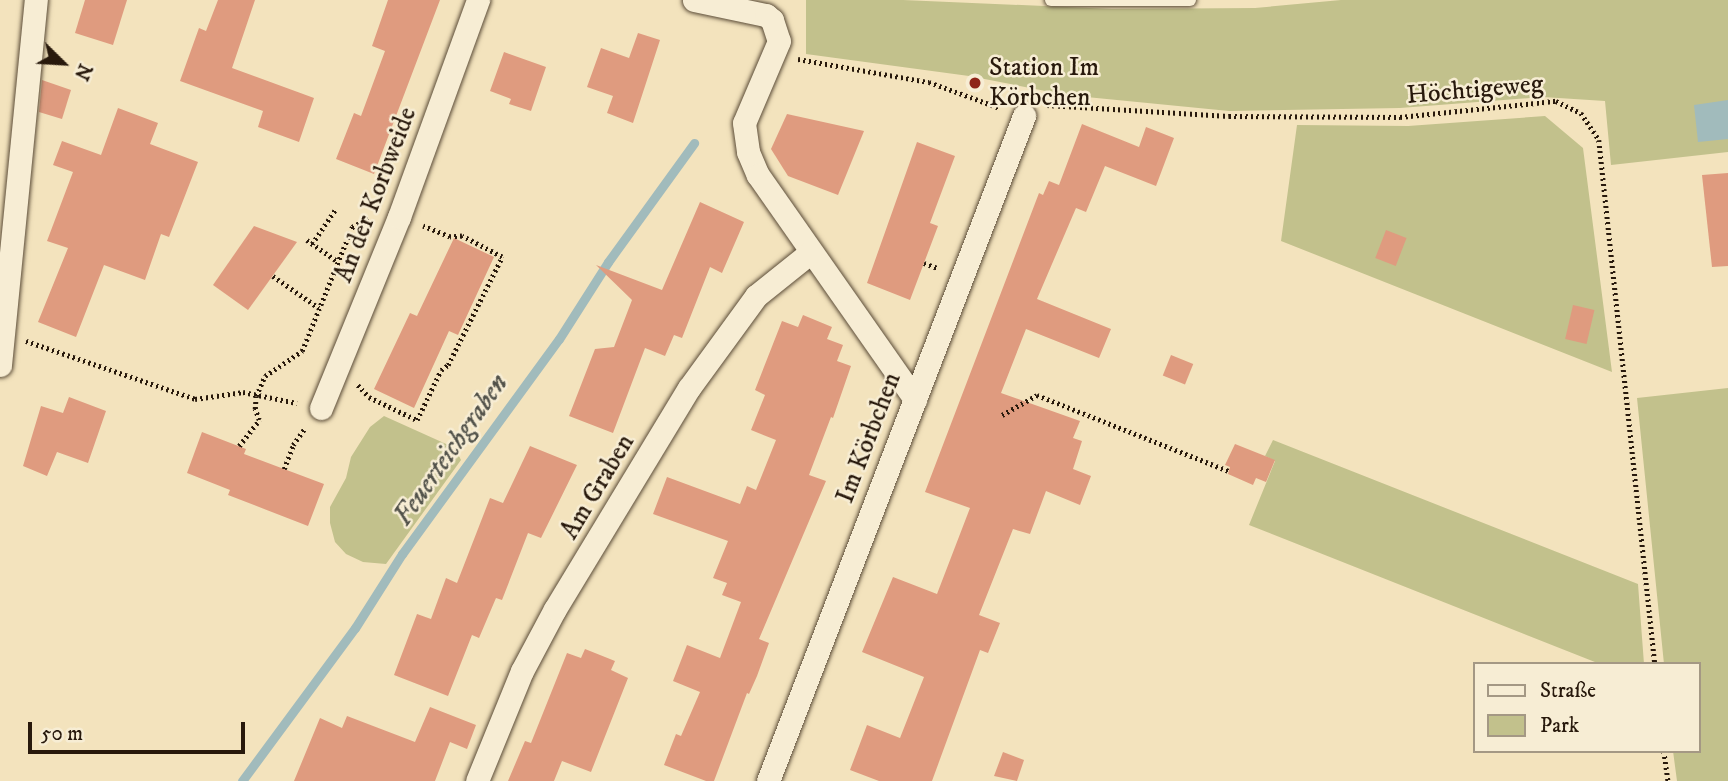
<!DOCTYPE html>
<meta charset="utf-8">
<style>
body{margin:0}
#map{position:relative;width:1728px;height:781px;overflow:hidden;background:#f3e3bd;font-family:"IM FELL DW Pica",serif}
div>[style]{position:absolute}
.green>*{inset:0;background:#c2c18c}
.water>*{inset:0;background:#a1bbbc}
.stream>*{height:9px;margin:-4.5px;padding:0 4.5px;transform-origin:4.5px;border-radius:4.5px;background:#a1bbbc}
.building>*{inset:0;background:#df9b7f;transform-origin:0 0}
.path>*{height:4.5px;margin-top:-2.25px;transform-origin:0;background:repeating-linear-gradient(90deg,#28190c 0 2px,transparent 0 5.5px)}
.roads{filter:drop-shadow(0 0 2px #5b4c38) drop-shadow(0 0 2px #5b4c38)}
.service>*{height:12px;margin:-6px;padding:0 6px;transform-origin:6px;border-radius:6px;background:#f7edd4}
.minor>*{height:23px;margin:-11.5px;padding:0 11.5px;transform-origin:11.5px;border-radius:11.5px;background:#f7edd4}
.dots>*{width:19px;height:19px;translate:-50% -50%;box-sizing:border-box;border:4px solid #f7edd4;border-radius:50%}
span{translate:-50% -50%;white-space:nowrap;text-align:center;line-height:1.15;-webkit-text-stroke:5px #f7edd4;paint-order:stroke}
.poi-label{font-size:26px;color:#28190c}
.left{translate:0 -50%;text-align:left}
.street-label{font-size:26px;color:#28190c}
.water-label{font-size:28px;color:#52524a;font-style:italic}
.legend{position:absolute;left:1473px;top:662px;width:228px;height:91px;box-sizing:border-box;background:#f7edd4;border:2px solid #a49884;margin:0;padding:9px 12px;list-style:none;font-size:21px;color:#28190c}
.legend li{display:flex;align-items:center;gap:14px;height:35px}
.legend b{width:35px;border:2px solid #a49884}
.north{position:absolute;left:28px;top:28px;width:70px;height:70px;-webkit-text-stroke:5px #f7edd4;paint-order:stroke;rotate:114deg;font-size:19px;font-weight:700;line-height:28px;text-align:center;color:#28190c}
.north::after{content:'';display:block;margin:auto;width:24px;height:32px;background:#28190c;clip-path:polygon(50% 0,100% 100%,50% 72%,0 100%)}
.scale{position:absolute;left:28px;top:722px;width:217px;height:32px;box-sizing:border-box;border:4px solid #28190c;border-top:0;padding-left:9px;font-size:21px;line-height:24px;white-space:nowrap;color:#28190c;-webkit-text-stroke:5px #f7edd4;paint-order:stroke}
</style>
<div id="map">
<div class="green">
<i style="clip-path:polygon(806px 0,903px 0,1112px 9px,1255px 8px,1341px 0,1728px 0,1728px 152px,1611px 165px,1605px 101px,1543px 97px,1400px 108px,1229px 111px,1066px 95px,969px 76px,806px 54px)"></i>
<i style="clip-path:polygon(1545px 116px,1583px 148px,1612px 372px,1281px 241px,1297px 125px,1408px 126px)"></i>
<i style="clip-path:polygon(1728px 388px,1728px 781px,1677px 781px,1673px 751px,1698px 751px,1698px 664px,1664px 664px,1637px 398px)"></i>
<i style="clip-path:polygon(384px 416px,455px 448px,461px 460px,386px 564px,363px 562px,346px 554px,335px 542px,330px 523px,330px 507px,346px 478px,351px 457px,370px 427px)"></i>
<i style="clip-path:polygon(1273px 440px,1638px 584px,1644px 664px,1600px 664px,1249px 525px,1275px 461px,1265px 456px)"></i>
</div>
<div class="water">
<i style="clip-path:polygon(1728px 100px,1728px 139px,1698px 142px,1694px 105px)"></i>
</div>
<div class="stream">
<i style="left:242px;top:781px;width:190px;rotate:-53.6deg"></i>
<i style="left:355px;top:628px;width:88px;rotate:-57.6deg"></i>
<i style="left:402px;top:554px;width:266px;rotate:-53.9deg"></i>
<i style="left:559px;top:339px;width:91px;rotate:-57.5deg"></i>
<i style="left:608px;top:262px;width:147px;rotate:-54.1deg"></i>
</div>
<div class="building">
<i style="clip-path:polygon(85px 0,127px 0,113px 45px,75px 33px)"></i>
<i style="clip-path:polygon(218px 0,255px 0,232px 68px,314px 98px,299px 142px,258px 127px,263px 111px,180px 81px,199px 28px,206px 31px)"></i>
<i style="clip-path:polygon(388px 0,440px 0,374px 174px,336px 159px,354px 113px,361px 116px,385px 51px,372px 46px)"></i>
<i style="clip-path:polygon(638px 33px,660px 40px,633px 123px,607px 113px,613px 96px,587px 87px,601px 48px,629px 58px)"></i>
<i style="clip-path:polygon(504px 52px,546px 67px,531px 111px,509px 104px,511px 99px,490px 91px)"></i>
<i style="clip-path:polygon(42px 80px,71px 90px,62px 119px,39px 112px)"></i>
<i style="clip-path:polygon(118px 108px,158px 123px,150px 144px,198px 162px,169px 237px,161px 234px,145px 280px,104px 265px,76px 337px,38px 322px,68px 248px,47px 241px,73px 172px,53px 165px,62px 141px,101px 155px)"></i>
<i style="clip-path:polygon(787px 114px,864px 131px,838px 195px,788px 176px,771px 149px)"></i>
<i style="clip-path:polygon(1082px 124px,1139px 147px,1146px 127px,1174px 138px,1156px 186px,1105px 166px,1086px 212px,1076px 208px,1037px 299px,1111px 329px,1099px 358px,1026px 329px,1001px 393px,1080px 421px,1073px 438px,1082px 441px,1073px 469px,1091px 476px,1080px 505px,1046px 491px,1030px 534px,1013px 529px,979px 615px,1000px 623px,988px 653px,980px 650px,932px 781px,879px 781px,850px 770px,867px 725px,900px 738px,924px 677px,862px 652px,893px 577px,937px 594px,970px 508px,925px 492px,1039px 193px,1043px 195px,1049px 181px,1059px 185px)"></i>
<i style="clip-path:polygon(917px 142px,955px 156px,930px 223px,938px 226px,910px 300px,867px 283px)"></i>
<i style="clip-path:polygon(1728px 173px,1728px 266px,1712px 267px,1702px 175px)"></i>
<i style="clip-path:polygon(700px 202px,744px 222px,722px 273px,710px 267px,682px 338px,674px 335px,665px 356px,645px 348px,613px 433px,569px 416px,595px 349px,614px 347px,632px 300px,596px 265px,662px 290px)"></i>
<i style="clip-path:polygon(254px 226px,297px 242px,248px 310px,213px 285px)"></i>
<i style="left:1386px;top:230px;width:22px;height:30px;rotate:21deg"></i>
<i style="clip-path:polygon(454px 238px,494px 257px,458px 335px,449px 331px,414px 408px,374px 389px,410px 313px,417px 316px)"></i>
<i style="left:1573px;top:305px;width:22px;height:35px;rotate:13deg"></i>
<i style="clip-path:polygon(803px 315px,832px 327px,827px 339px,843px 345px,837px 361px,851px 366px,833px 418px,831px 417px,809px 475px,826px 481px,759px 639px,769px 643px,757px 676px,749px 694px,747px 693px,714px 781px,706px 781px,664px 765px,676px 734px,681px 736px,700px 692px,673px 681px,687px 645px,720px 658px,741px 602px,722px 595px,727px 583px,713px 578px,728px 541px,653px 514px,667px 477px,740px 504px,747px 486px,756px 490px,776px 440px,751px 430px,765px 395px,755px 390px,782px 321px,798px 327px)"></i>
<i style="left:1171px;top:355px;width:24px;height:22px;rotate:22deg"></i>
<i style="clip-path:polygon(69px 397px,106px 411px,88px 463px,57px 452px,47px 476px,23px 466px,41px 406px,63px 413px)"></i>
<i style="clip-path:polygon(202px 432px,246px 449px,244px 454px,324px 484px,308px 526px,228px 495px,230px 490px,187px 473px)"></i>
<i style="clip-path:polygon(1235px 444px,1275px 460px,1266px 482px,1256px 478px,1253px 485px,1228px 474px,1230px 467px,1225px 465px)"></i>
<i style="clip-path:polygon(530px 446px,577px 465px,541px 538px,528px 533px,502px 600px,496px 598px,479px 638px,472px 635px,448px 696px,394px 675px,417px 614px,431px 619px,446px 578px,457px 583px,490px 498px,503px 503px)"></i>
<i style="clip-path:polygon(585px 649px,615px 661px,611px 670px,628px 678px,591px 772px,562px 761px,554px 781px,508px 781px,525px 741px,531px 743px,567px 653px,581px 658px)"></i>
<i style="clip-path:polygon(430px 707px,476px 725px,467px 749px,450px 742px,435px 781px,294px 781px,320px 718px,342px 728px,347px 716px,415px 742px)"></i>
<i style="clip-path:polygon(1003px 752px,1024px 760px,1017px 781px,994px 776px)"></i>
</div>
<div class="path">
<i style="left:798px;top:59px;width:133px;rotate:10deg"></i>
<i style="left:929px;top:82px;width:76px;rotate:20.1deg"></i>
<i style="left:1047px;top:105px;width:182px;rotate:3.5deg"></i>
<i style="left:1229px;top:116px;width:171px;rotate:0.3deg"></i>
<i style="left:1400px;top:117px;width:157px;rotate:-5.9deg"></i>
<i style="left:1556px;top:101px;width:28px;rotate:26deg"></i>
<i style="left:1581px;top:113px;width:32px;rotate:56deg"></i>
<i style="left:1599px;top:140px;width:527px;rotate:83.9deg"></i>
<i style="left:307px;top:240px;width:38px;rotate:35deg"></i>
<i style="left:312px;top:244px;width:41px;rotate:-55.9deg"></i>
<i style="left:924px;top:263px;width:15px;rotate:20deg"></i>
<i style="left:273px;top:276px;width:56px;rotate:34.8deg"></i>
<i style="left:26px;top:341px;width:179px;rotate:18.9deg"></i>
<i style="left:195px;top:399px;width:49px;rotate:-8.3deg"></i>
<i style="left:243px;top:392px;width:55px;rotate:11.5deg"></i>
<i style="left:358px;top:385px;width:16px;rotate:47deg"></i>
<i style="left:369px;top:397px;width:53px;rotate:25.6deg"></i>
<i style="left:417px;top:420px;width:55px;rotate:-64.4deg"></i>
<i style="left:441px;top:370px;width:9px;rotate:-36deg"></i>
<i style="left:448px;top:365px;width:121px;rotate:-63.4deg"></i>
<i style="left:502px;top:257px;width:45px;rotate:-152.3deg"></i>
<i style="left:462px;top:236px;width:12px;rotate:175deg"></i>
<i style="left:450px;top:237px;width:29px;rotate:-158deg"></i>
<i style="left:1002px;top:415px;width:40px;rotate:-29.7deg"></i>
<i style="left:1037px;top:395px;width:206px;rotate:21.6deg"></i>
<i style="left:239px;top:446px;width:33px;rotate:-52deg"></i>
<i style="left:259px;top:420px;width:12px;rotate:-110deg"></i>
<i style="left:255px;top:409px;width:13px;rotate:-86deg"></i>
<i style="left:256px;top:396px;width:22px;rotate:-66deg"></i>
<i style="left:265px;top:376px;width:45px;rotate:-34deg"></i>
<i style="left:302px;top:351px;width:134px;rotate:-68deg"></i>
<i style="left:352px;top:227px;width:21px;rotate:-28deg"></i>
<i style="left:284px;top:469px;width:26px;rotate:-69deg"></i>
<i style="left:293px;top:445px;width:21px;rotate:-55deg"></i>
<i style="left:1664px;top:751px;width:30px;rotate:82deg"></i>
</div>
<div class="roads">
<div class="service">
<i style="left:1051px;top:0;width:139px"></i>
</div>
<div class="minor">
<i style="left:694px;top:0;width:74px;rotate:11.8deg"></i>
<i style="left:766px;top:15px;width:8px;rotate:40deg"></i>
<i style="left:772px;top:20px;width:22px;rotate:72deg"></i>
<i style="left:779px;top:41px;width:89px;rotate:113.1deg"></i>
<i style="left:744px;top:123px;width:29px;rotate:82deg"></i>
<i style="left:748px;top:152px;width:25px;rotate:67deg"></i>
<i style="left:758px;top:175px;width:274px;rotate:55deg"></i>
<i style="left:0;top:365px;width:367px;rotate:-84.4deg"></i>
<i style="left:321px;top:408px;width:206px;rotate:-67.8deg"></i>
<i style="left:399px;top:217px;width:231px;rotate:-70deg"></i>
<i style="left:477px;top:781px;width:119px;rotate:-67.8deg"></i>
<i style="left:522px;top:671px;width:70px;rotate:-62deg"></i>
<i style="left:555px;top:609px;width:258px;rotate:-58.8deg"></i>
<i style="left:689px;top:388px;width:114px;rotate:-53.9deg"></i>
<i style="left:756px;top:296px;width:70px;rotate:-38.7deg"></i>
<i style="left:768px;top:781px;width:713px;rotate:-68.95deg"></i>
</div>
</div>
<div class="dots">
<i style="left:975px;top:83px;background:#8f2418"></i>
</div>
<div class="poi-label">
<span class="left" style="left:989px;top:83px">Station Im<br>Körbchen</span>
</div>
<div class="street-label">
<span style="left:1475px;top:90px;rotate:-5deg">Höchtigeweg</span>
<span style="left:376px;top:195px;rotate:-69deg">An der Korbweide</span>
<span style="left:869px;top:438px;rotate:-69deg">Im Körbchen</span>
<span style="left:598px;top:487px;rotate:-59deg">Am Graben</span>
</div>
<div class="water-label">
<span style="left:451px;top:450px;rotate:-55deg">Feuerteichgraben</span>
</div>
<ul class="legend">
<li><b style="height:9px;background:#f7edd4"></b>Straße</li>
<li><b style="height:19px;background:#c2c18c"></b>Park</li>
</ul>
<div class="north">N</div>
<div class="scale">50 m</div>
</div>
